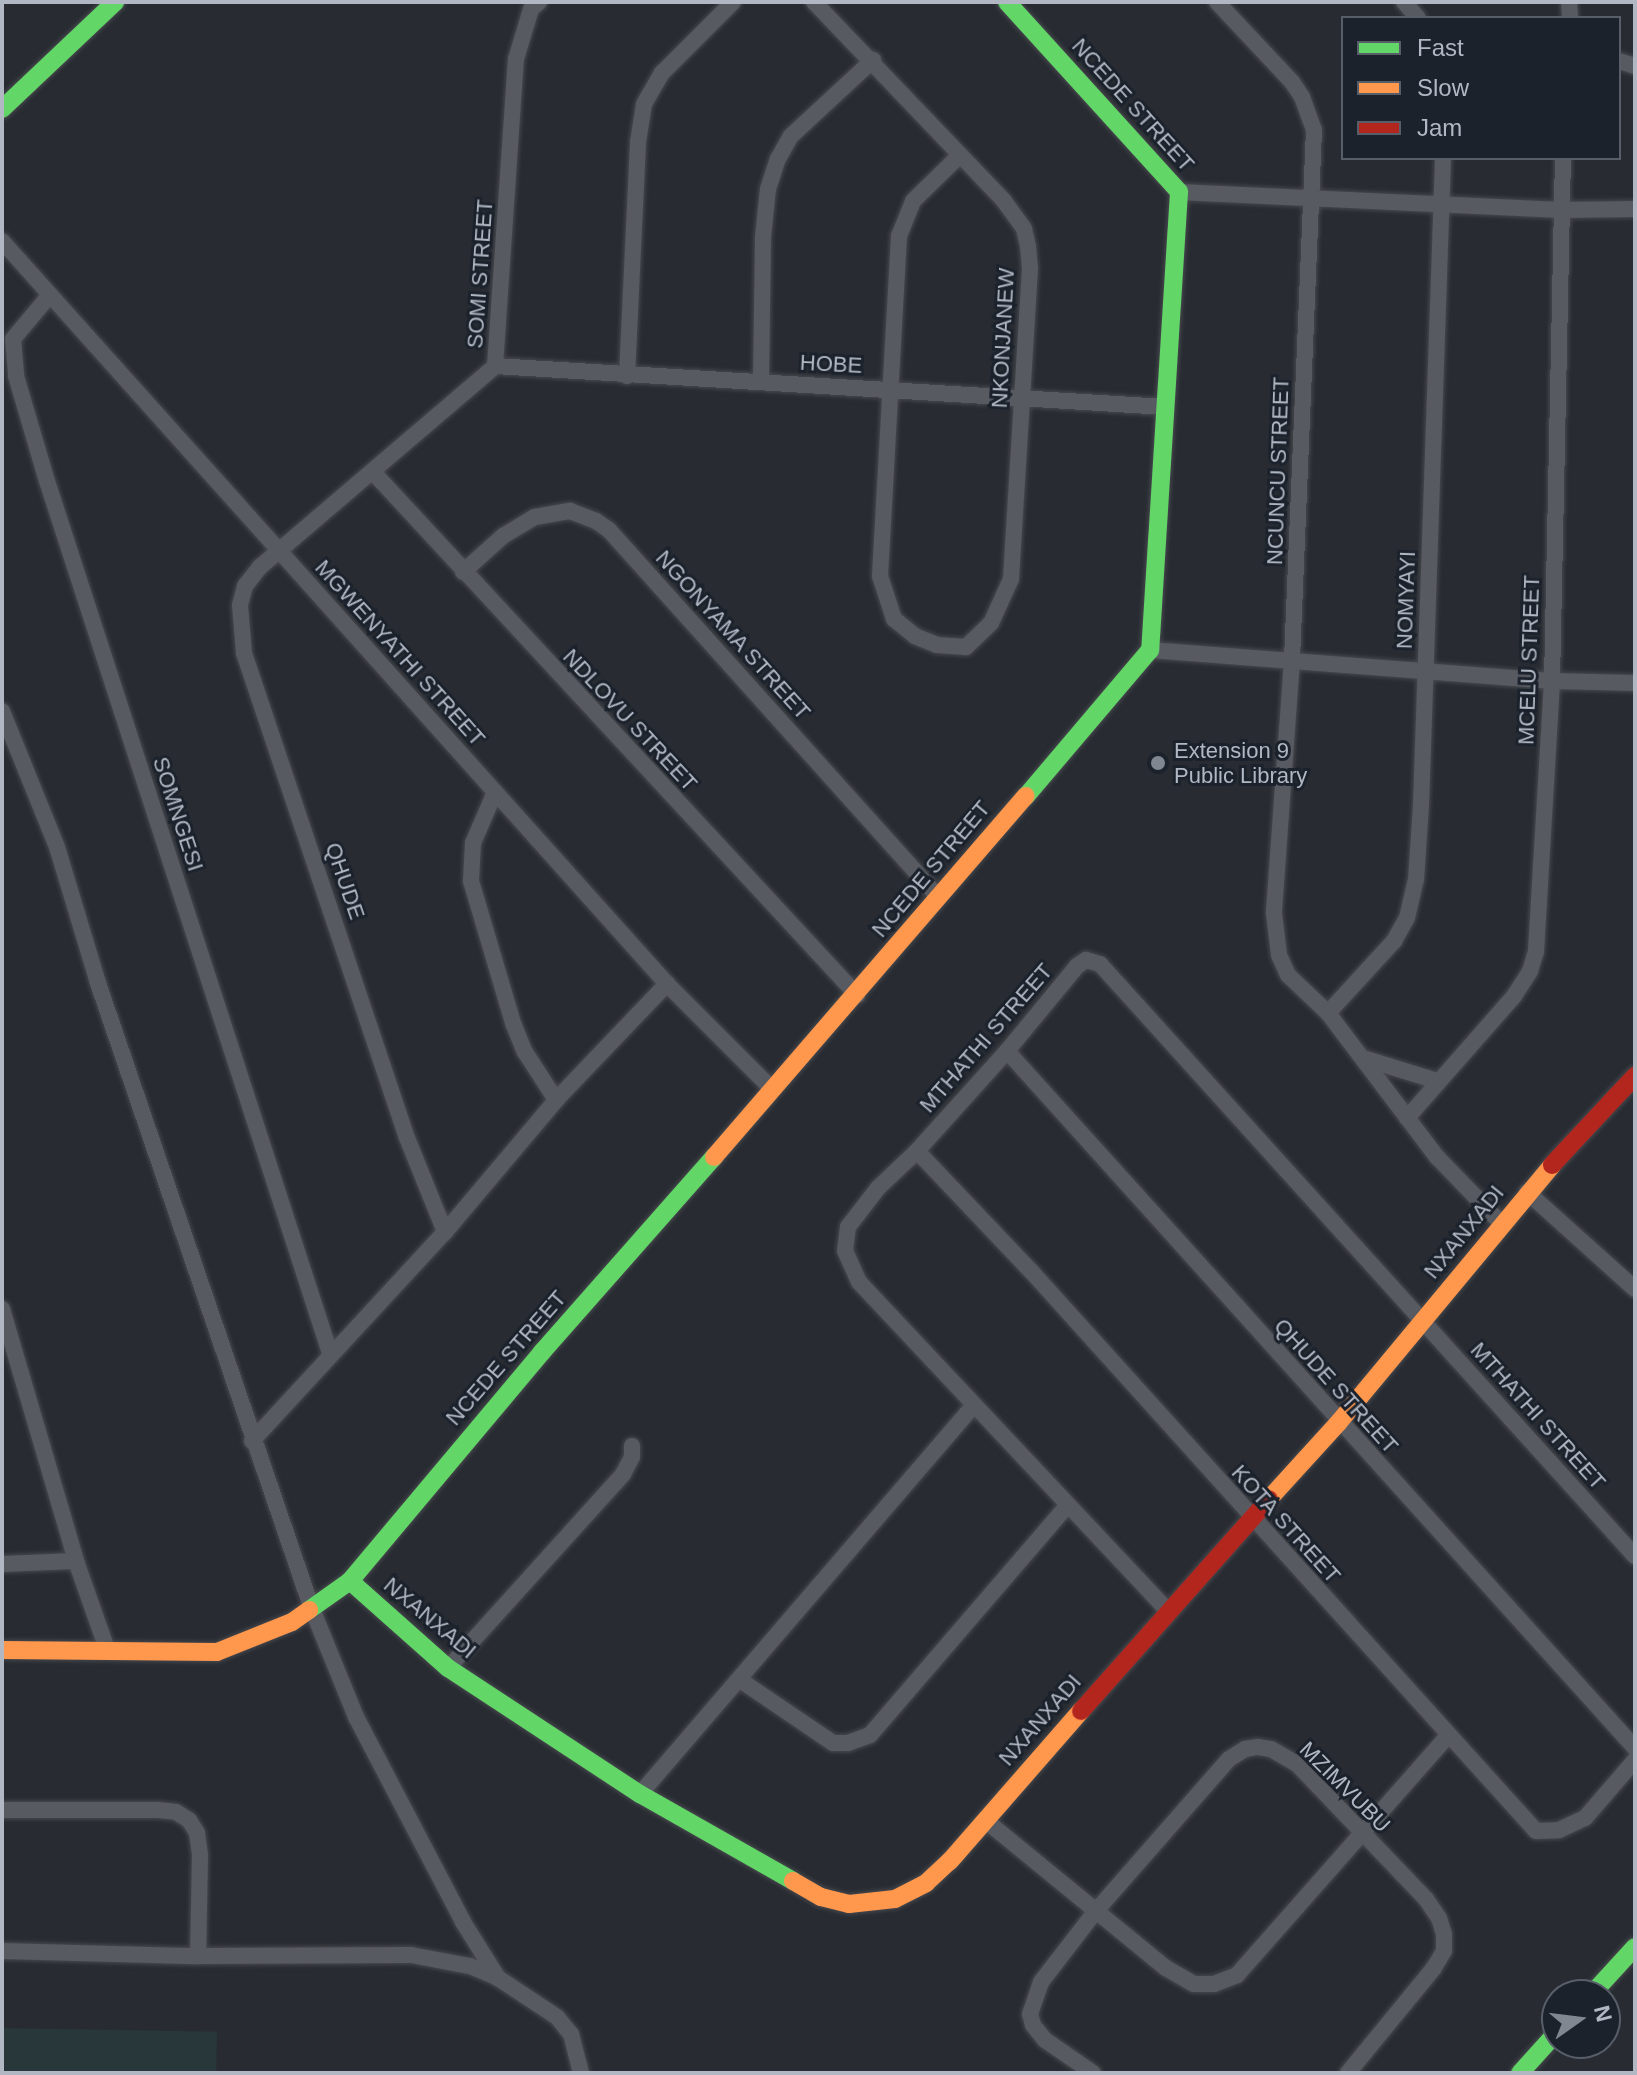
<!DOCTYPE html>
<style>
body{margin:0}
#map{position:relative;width:1637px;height:2075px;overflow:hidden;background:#282c32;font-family:Helvetica,sans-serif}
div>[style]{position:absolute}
.green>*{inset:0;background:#283739;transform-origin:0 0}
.roads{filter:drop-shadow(0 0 2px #46484d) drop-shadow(0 0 2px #46484d)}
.street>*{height:16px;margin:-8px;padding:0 8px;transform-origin:8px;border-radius:8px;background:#575a61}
.fast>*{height:18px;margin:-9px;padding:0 9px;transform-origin:9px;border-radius:9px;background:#63d668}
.slow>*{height:18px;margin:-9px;padding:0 9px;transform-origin:9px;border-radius:9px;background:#ff974d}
.jam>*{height:18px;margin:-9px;padding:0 9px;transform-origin:9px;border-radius:9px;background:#b3261e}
.dots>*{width:22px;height:22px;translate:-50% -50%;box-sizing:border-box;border:4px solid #1c222c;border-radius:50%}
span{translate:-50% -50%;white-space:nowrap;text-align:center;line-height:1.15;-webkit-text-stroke:6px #1c222c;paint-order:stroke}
.street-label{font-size:22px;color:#b1b8c4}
.poi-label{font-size:22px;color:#b1b8c4}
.left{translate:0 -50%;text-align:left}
.frame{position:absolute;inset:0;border:4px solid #b1b8c4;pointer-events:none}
.legend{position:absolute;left:1341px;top:16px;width:280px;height:144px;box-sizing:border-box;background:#1c222c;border:2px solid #585e69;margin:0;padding:10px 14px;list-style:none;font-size:24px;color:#b1b8c4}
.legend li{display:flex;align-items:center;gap:16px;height:40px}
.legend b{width:40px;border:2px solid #585e69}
.north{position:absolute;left:1541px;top:1979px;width:80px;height:80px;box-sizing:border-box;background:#1c222c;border:2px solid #585e69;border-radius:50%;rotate:76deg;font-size:22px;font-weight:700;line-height:32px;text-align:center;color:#b1b8c4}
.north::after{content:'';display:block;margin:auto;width:28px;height:36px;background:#818791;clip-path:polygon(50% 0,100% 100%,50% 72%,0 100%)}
</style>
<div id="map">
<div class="green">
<i style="left:2px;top:2028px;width:215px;height:45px;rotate:1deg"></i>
</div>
<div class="roads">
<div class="street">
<i style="left:814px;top:2px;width:275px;rotate:46.3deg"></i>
<i style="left:1004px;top:201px;width:34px;rotate:54deg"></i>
<i style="left:1024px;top:229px;width:17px;rotate:77deg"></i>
<i style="left:1028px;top:246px;width:22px;rotate:85deg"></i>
<i style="left:1030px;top:268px;width:312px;rotate:93.5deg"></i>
<i style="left:1011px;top:579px;width:48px;rotate:114.4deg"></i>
<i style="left:991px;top:623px;width:35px;rotate:136deg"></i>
<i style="left:966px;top:647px;width:29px;rotate:-176deg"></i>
<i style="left:937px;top:645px;width:24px;rotate:-158deg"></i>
<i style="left:915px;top:636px;width:27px;rotate:-141deg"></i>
<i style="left:894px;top:619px;width:45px;rotate:-108deg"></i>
<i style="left:880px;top:576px;width:341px;rotate:-86.8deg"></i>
<i style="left:899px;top:236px;width:38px;rotate:-68deg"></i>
<i style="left:913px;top:201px;width:64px;rotate:-44.4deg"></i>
<i style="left:1217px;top:2px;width:110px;rotate:46.8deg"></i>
<i style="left:1292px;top:82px;width:18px;rotate:56deg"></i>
<i style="left:1302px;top:97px;width:35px;rotate:70deg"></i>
<i style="left:1314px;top:130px;width:530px;rotate:92.38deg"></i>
<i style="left:1292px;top:660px;width:254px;rotate:94.1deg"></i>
<i style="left:1274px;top:913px;width:42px;rotate:83.2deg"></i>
<i style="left:1279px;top:955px;width:22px;rotate:66deg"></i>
<i style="left:1288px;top:975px;width:55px;rotate:43.5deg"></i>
<i style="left:1328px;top:1013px;width:181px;rotate:52.9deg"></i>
<i style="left:1437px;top:1157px;width:92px;rotate:45.9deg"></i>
<i style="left:1404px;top:2px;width:21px;rotate:49deg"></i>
<i style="left:1569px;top:2px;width:16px;rotate:86deg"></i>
<i style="left:1619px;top:61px;width:17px;rotate:17deg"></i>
<i style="left:1179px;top:192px;width:382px;rotate:2.7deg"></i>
<i style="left:1561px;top:210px;width:74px;rotate:-0.8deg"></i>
<i style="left:2px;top:241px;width:997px;rotate:48.17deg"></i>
<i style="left:667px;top:984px;width:147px;rotate:45deg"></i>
<i style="left:49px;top:296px;width:56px;rotate:129.9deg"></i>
<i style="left:13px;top:339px;width:37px;rotate:85deg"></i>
<i style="left:16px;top:376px;width:109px;rotate:73.6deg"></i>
<i style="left:47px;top:481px;width:917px;rotate:72.02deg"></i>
<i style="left:495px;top:366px;width:671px;rotate:3.5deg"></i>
<i style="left:627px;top:376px;width:234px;rotate:-87.3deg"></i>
<i style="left:638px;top:142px;width:38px;rotate:-81deg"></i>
<i style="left:644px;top:104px;width:36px;rotate:-60deg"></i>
<i style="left:662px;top:73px;width:100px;rotate:-45deg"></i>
<i style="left:761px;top:382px;width:145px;rotate:-89.2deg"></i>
<i style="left:763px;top:237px;width:48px;rotate:-84.1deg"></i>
<i style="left:768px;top:189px;width:32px;rotate:-72deg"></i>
<i style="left:778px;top:159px;width:26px;rotate:-61deg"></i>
<i style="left:791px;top:136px;width:112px;rotate:-42.8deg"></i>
<i style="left:373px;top:472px;width:713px;rotate:47.22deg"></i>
<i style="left:463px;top:572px;width:54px;rotate:-42deg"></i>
<i style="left:503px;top:536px;width:37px;rotate:-31deg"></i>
<i style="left:535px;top:517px;width:36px;rotate:-10deg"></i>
<i style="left:570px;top:511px;width:28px;rotate:21deg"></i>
<i style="left:596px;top:521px;width:16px;rotate:35deg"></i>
<i style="left:609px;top:530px;width:494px;rotate:48.1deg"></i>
<i style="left:1150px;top:650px;width:403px;rotate:4.4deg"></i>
<i style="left:1552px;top:681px;width:83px;rotate:1.4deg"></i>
<i style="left:2px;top:711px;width:147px;rotate:68deg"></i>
<i style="left:57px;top:847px;width:142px;rotate:73.2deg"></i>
<i style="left:98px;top:983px;width:662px;rotate:71.13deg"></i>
<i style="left:312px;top:1609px;width:117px;rotate:67.8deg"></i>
<i style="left:356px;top:1717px;width:231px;rotate:62.4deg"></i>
<i style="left:463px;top:1922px;width:66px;rotate:58deg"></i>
<i style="left:495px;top:792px;width:56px;rotate:113.3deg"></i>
<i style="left:473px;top:843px;width:38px;rotate:93deg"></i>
<i style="left:471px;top:881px;width:148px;rotate:73.5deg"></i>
<i style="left:513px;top:1023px;width:31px;rotate:68deg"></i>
<i style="left:525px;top:1052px;width:57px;rotate:57.1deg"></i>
<i style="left:1328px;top:1013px;width:98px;rotate:-47.5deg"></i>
<i style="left:1394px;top:941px;width:26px;rotate:-61deg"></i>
<i style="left:1407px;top:918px;width:39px;rotate:-77deg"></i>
<i style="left:1416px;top:880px;width:75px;rotate:-86.2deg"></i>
<i style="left:1421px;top:805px;width:647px;rotate:-88.05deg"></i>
<i style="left:1007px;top:1051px;width:938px;rotate:47.98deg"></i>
<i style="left:1366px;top:1059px;width:74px;rotate:17.2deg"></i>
<i style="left:1407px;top:1118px;width:162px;rotate:-48.7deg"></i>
<i style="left:1514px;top:996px;width:30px;rotate:-57deg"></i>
<i style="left:1530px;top:971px;width:21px;rotate:-73deg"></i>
<i style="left:1536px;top:951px;width:270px;rotate:-86.6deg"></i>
<i style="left:1552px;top:681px;width:523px;rotate:-88.8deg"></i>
<i style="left:917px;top:1151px;width:166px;rotate:46.5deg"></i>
<i style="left:1031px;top:1271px;width:754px;rotate:47.96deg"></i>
<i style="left:1536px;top:1831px;width:23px;rotate:-2deg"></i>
<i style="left:1559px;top:1830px;width:29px;rotate:-25deg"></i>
<i style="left:1585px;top:1818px;width:77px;rotate:-49.2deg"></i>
<i style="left:1527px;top:1192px;width:145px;rotate:41.9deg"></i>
<i style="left:445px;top:1232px;width:101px;rotate:-112deg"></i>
<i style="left:407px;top:1138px;width:512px;rotate:-108.58deg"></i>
<i style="left:244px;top:653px;width:48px;rotate:-94.8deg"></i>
<i style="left:240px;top:605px;width:20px;rotate:-75deg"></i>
<i style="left:245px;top:586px;width:24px;rotate:-52deg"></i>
<i style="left:260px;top:567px;width:309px;rotate:-40.5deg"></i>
<i style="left:495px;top:366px;width:308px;rotate:-86.1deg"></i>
<i style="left:516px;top:59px;width:52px;rotate:-73.3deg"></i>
<i style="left:531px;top:9px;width:11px;rotate:-41deg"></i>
<i style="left:2px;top:1309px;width:263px;rotate:73.6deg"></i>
<i style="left:76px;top:1561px;width:96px;rotate:70.6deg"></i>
<i style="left:252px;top:1441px;width:284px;rotate:-47.3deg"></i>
<i style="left:445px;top:1232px;width:172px;rotate:-49.9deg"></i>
<i style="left:556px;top:1100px;width:161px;rotate:-46.3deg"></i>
<i style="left:2px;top:1564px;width:74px;rotate:-2.3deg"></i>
<i style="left:1168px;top:1611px;width:451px;rotate:-133.2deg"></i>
<i style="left:859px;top:1282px;width:34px;rotate:-114deg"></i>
<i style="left:845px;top:1251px;width:24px;rotate:-83deg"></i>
<i style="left:848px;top:1227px;width:49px;rotate:-52.4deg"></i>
<i style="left:878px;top:1188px;width:54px;rotate:-43.5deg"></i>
<i style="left:917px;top:1151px;width:135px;rotate:-48deg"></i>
<i style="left:1007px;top:1051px;width:110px;rotate:-50.5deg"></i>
<i style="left:1077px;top:966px;width:11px;rotate:-34deg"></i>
<i style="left:1086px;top:960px;width:15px;rotate:16deg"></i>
<i style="left:1100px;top:964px;width:798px;rotate:47.9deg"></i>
<i style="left:448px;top:1668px;width:261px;rotate:-47.9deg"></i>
<i style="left:623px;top:1474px;width:19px;rotate:-62deg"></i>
<i style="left:632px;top:1457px;width:11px;rotate:-90deg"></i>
<i style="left:740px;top:1680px;width:112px;rotate:34.1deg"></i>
<i style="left:833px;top:1743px;width:15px"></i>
<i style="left:848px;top:1743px;width:23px;rotate:-20deg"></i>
<i style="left:870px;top:1735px;width:303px;rotate:-49.3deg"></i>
<i style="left:640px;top:1794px;width:513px;rotate:-49.35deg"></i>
<i style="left:2px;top:1810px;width:156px"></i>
<i style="left:158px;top:1810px;width:18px;rotate:6deg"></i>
<i style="left:176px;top:1812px;width:15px;rotate:32deg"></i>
<i style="left:189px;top:1820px;width:15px;rotate:58deg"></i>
<i style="left:197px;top:1833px;width:22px;rotate:82deg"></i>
<i style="left:200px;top:1855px;width:101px;rotate:91.1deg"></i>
<i style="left:985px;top:1820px;width:234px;rotate:39.3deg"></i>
<i style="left:1166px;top:1968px;width:32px;rotate:30deg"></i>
<i style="left:1194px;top:1984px;width:20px"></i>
<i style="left:1214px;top:1984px;width:25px;rotate:-21deg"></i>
<i style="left:1237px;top:1975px;width:319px;rotate:-48.6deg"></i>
<i style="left:2px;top:1951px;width:196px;rotate:1.5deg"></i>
<i style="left:198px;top:1956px;width:213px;rotate:-0.3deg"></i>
<i style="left:411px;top:1955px;width:60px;rotate:10.6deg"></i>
<i style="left:470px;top:1966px;width:30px;rotate:23deg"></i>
<i style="left:498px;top:1978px;width:71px;rotate:33.5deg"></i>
<i style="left:557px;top:2017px;width:22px;rotate:51deg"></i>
<i style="left:571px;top:2034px;width:40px;rotate:75.6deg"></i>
<i style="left:1093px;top:2073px;width:58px;rotate:-145.5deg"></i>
<i style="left:1045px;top:2040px;width:19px;rotate:-129deg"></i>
<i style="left:1033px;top:2025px;width:11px;rotate:-105deg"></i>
<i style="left:1030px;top:2014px;width:34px;rotate:-71deg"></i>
<i style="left:1041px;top:1982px;width:88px;rotate:-52.4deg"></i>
<i style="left:1095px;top:1912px;width:203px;rotate:-48.8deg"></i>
<i style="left:1229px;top:1759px;width:19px;rotate:-32deg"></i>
<i style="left:1245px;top:1749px;width:13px;rotate:-9deg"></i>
<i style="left:1258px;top:1747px;width:13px;rotate:9deg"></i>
<i style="left:1271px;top:1749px;width:30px;rotate:30deg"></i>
<i style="left:1297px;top:1764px;width:187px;rotate:46.3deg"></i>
<i style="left:1426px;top:1899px;width:23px;rotate:56deg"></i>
<i style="left:1439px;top:1918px;width:17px;rotate:73deg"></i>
<i style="left:1444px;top:1934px;width:17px;rotate:90deg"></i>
<i style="left:1444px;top:1951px;width:21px;rotate:121deg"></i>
<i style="left:1433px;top:1969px;width:134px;rotate:129.3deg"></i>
</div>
<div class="fast">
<i style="left:1007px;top:2px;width:256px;rotate:47.8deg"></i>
<i style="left:1179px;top:192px;width:459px;rotate:93.6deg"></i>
<i style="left:1150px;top:650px;width:192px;rotate:130.3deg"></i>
<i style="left:2px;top:109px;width:156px;rotate:-43.4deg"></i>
<i style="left:350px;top:1581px;width:131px;rotate:41.6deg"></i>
<i style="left:448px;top:1668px;width:230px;rotate:33.3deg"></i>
<i style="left:640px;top:1794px;width:176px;rotate:29.6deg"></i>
<i style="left:309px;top:1610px;width:50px;rotate:-35.3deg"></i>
<i style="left:350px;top:1581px;width:299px;rotate:-50deg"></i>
<i style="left:542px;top:1352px;width:260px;rotate:-48.6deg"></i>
<i style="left:1591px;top:1995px;width:65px;rotate:-47.5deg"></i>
<i style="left:1520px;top:2073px;width:55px;rotate:-47.9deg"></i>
</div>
<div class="slow">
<i style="left:714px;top:1157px;width:477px;rotate:-49.2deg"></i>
<i style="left:1269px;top:1499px;width:104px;rotate:-47.7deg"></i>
<i style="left:1339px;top:1422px;width:334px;rotate:-50.3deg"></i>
<i style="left:2px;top:1650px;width:215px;rotate:0.5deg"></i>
<i style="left:217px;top:1652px;width:81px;rotate:-21.8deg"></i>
<i style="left:292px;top:1622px;width:21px;rotate:-35deg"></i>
<i style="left:793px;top:1881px;width:32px;rotate:30deg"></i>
<i style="left:821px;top:1897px;width:29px;rotate:14deg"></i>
<i style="left:849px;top:1904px;width:46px;rotate:-6.2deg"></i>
<i style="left:895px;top:1899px;width:35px;rotate:-27deg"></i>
<i style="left:926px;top:1883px;width:33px;rotate:-43deg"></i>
<i style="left:950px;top:1861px;width:199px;rotate:-48.9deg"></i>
</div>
<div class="jam">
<i style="left:1552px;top:1165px;width:122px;rotate:-47deg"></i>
<i style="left:1081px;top:1711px;width:283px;rotate:-48.4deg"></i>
</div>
</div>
<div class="dots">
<i style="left:1158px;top:763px;background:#818791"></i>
</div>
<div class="street-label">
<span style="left:1133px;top:105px;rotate:48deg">NCEDE STREET</span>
<span style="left:480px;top:274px;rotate:-86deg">SOMI STREET</span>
<span style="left:1003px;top:338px;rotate:-87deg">NKONJANEW</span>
<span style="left:831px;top:364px;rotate:3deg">HOBE</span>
<span style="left:1278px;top:471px;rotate:-88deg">NCUNCU STREET</span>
<span style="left:1406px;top:600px;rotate:-88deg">NOMYAYI</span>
<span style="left:733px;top:635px;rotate:48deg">NGONYAMA STREET</span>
<span style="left:400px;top:653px;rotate:48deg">MGWENYATHI STREET</span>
<span style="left:1529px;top:660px;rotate:-88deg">MCELU STREET</span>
<span style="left:630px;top:720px;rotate:47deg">NDLOVU STREET</span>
<span style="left:178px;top:814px;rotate:72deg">SOMNGESI</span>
<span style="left:931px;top:869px;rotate:-50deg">NCEDE STREET</span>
<span style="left:345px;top:881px;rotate:71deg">QHUDE</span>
<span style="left:986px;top:1038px;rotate:-49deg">MTHATHI STREET</span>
<span style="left:1464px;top:1232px;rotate:-51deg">NXANXADI</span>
<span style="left:506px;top:1358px;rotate:-49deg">NCEDE STREET</span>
<span style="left:1336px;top:1386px;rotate:48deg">QHUDE STREET</span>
<span style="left:1538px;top:1416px;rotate:48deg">MTHATHI STREET</span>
<span style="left:1286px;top:1524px;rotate:48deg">KOTA STREET</span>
<span style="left:430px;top:1618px;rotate:40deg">NXANXADI</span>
<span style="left:1040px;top:1720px;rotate:-49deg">NXANXADI</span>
<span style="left:1345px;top:1787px;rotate:45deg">MZIMVUBU</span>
</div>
<div class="poi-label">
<span class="left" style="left:1174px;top:763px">Extension 9<br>Public Library</span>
</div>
<div class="frame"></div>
<ul class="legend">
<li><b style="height:10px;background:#63d668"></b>Fast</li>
<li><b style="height:10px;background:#ff974d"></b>Slow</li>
<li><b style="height:10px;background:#b3261e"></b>Jam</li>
</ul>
<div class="north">N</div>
</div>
